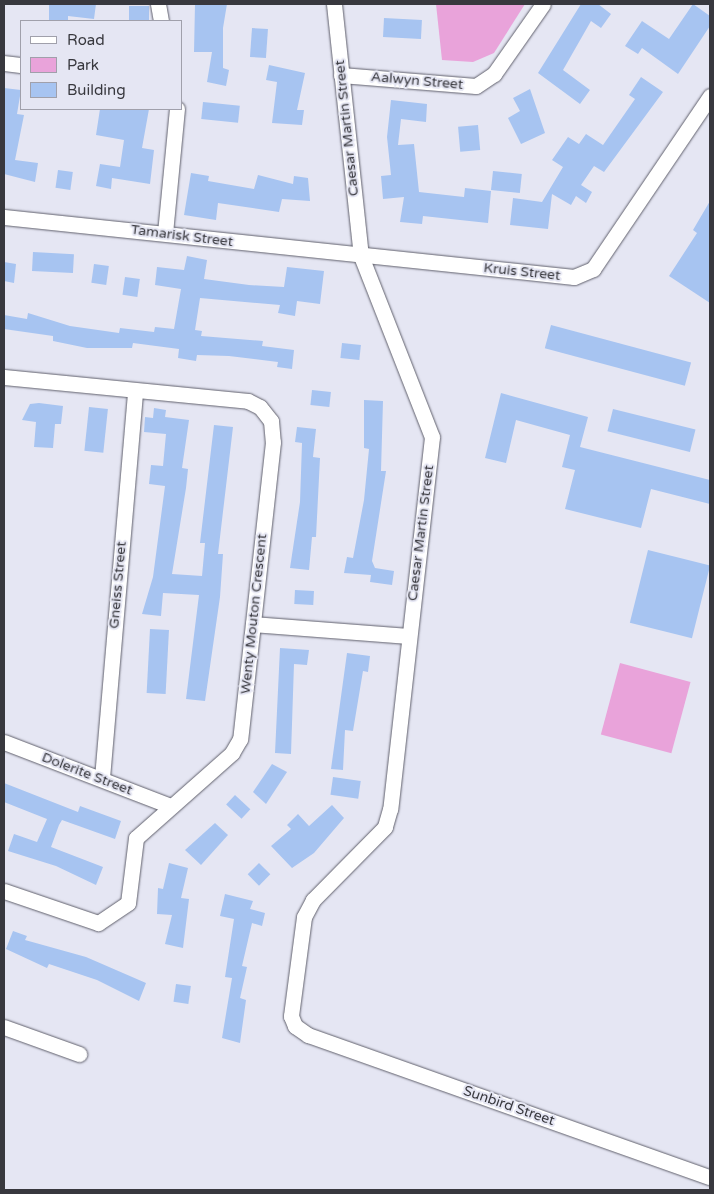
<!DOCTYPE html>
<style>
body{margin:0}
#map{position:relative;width:714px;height:1194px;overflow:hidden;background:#e5e6f3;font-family:"Varela Round",sans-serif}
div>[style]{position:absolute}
.green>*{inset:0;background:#e9a3da;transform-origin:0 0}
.building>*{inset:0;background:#a7c4f1;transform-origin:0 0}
.roads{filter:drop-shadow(0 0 1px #60606c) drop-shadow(0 0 1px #60606c)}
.minor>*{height:15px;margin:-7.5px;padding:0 7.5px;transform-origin:7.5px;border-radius:7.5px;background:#fff}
span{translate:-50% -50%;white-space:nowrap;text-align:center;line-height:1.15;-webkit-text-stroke:4px #e5e6f3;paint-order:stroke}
.street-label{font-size:14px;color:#38383e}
.frame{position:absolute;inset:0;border:5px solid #38383e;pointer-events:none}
.legend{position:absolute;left:20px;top:20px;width:162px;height:90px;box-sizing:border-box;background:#e5e6f3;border:1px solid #a0a0ab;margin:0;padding:6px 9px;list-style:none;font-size:15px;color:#38383e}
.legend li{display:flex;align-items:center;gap:10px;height:25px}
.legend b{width:25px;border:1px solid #a0a0ab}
</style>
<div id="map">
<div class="green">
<i style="clip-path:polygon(436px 4px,525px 4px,494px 53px,473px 62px,442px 60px)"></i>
<i style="left:620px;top:663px;width:73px;height:74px;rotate:15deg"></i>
</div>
<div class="building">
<i style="clip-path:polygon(49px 4px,96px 4px,94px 19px,68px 16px,68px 21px,49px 21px)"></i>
<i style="clip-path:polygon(195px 4px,227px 4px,223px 28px,223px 68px,229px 70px,226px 86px,207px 82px,212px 52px,194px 52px)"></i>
<i style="clip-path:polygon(581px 4px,598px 4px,611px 14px,601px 28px,591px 21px,563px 70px,590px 90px,580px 104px,538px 73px)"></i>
<i style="clip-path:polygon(693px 4px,710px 16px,710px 26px,678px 74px,642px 48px,638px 54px,625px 46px,642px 21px,669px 39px)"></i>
<i style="left:129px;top:6px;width:20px;height:15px"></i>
<i style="left:384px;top:18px;width:38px;height:19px;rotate:3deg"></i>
<i style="left:252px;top:28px;width:16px;height:29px;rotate:4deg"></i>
<i style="clip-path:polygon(269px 65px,305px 73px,297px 110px,304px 110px,302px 125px,272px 123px,277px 82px,266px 80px)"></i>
<i style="clip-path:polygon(641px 77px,663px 92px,604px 172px,594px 166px,581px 185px,592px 192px,586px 203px,576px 196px,571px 205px,552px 194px,548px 229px,510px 225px,513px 198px,542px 202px,563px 167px,552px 160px,568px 137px,579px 144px,586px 134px,603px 145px,635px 99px,629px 95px)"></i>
<i style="clip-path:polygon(4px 88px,21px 90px,17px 114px,24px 115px,15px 160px,38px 163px,35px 182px,4px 174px)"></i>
<i style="clip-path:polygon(530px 89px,545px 133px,521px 144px,508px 118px,520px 111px,513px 98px)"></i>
<i style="clip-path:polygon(391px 100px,427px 104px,426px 122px,401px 119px,398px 145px,414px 144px,419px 192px,464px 197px,465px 188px,491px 191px,488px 223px,423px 216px,422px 224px,400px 222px,404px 197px,383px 199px,381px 176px,391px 175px,387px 137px)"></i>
<i style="left:203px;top:102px;width:37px;height:17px;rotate:6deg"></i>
<i style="clip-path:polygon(100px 109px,149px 109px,142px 148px,154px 150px,150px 184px,112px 178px,111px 189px,96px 186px,100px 164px,120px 167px,124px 140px,96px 135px)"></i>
<i style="left:478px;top:125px;width:25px;height:20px;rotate:85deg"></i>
<i style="left:58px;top:170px;width:15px;height:18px;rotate:8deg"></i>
<i style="left:493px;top:171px;width:29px;height:19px;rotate:6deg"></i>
<i style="clip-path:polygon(191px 173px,209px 176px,208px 181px,254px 189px,258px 175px,293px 184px,294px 176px,308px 178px,310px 201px,282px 199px,279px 212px,218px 203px,216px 220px,184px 215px)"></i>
<i style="clip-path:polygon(710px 201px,710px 303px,669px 276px,697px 233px,693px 230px)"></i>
<i style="left:33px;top:252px;width:41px;height:19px;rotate:3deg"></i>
<i style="clip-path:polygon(187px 256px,207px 260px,204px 279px,249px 285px,284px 287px,287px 267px,324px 271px,320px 304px,297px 301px,295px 316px,278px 313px,280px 305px,200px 298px,195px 330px,202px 331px,201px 336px,263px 341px,262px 346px,294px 350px,292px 369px,277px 367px,278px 362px,229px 356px,197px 355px,196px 361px,178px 358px,179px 349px,133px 343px,132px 348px,87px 348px,53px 341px,53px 336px,4px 329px,4px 315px,27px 319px,28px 313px,70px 326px,119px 333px,120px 328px,154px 332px,155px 327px,174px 329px,181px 289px,155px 285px,157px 267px,184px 270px)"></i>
<i style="clip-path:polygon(4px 262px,16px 264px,14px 283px,4px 281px)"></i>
<i style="left:94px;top:264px;width:15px;height:19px;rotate:8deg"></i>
<i style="left:125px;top:277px;width:15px;height:18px;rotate:8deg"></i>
<i style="left:551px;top:325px;width:145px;height:24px;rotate:15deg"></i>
<i style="left:342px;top:343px;width:19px;height:15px;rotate:6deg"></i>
<i style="left:312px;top:390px;width:19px;height:15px;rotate:6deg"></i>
<i style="clip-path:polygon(501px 393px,588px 417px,580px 447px,710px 480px,710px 504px,651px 489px,641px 528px,565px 509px,575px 470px,562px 467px,570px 435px,516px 420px,506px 463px,485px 458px)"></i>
<i style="clip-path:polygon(364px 400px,383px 401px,381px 471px,386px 471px,372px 561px,375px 568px,394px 571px,392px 585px,370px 582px,371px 575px,344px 573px,347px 557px,353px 558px,364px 500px,369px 449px,364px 448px)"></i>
<i style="clip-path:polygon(39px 403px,63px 406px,61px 424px,55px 424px,53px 448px,34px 447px,36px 422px,22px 420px,30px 404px)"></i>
<i style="left:89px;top:407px;width:19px;height:44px;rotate:6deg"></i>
<i style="clip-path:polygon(154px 408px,166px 410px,165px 417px,189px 420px,182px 468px,188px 469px,186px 488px,172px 574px,202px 576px,205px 543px,200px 543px,214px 425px,233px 427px,218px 554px,223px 554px,220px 597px,205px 701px,186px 699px,199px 595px,163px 593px,161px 616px,142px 614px,153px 577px,165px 486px,149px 484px,151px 465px,163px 466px,166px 434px,144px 432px,145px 417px,153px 418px)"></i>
<i style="left:613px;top:409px;width:85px;height:23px;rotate:14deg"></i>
<i style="clip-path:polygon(297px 427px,316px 429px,313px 457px,320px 458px,316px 537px,312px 537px,309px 570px,290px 568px,300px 502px,302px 443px,295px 442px)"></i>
<i style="left:648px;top:550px;width:64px;height:75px;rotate:14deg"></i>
<i style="left:295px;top:590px;width:19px;height:14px;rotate:3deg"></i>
<i style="left:150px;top:629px;width:19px;height:64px;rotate:3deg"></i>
<i style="clip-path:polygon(280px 648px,309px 650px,307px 665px,294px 664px,291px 754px,275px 753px)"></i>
<i style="clip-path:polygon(347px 653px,370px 656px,368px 672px,363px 671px,353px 731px,345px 730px,343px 770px,331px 769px)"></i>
<i style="clip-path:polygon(272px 764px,287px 772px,266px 804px,253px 792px)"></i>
<i style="left:333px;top:777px;width:28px;height:18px;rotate:8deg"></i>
<i style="clip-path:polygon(4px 783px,78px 812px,80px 806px,121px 821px,115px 839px,62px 820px,59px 825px,51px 847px,103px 867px,96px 885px,56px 866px,8px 851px,14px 834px,37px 842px,47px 819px,4px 802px)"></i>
<i style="left:235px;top:795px;width:21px;height:13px;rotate:43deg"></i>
<i style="clip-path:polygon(332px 805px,344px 818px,314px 853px,292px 868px,271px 846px,291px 829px,287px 825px,298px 814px,309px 826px)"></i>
<i style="clip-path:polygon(215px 823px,228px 835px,201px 865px,185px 850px)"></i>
<i style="clip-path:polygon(169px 863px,188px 868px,181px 898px,189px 899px,183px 948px,165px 944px,172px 915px,157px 914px,158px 888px,163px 889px)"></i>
<i style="left:259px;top:863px;width:16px;height:16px;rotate:45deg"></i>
<i style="clip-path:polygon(225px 894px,253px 901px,250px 909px,265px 913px,262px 926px,252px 923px,242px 966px,247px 967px,240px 998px,246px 1000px,240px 1043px,222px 1038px,232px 978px,225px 977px,234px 919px,220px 916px)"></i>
<i style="clip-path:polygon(13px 931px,27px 936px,25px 940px,86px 957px,146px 983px,139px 1001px,97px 980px,49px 964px,47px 968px,6px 949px)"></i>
<i style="left:176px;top:984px;width:15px;height:18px;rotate:8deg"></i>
</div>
<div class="roads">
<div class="minor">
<i style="left:158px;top:4px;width:17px;rotate:80deg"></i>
<i style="left:334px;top:4px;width:253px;rotate:83.9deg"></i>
<i style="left:361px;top:256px;width:194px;rotate:68.6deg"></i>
<i style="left:432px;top:437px;width:374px;rotate:96.4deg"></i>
<i style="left:390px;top:809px;width:19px;rotate:106deg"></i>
<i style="left:385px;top:827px;width:103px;rotate:134.6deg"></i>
<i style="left:313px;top:900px;width:19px;rotate:118deg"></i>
<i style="left:304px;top:917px;width:100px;rotate:97.5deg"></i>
<i style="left:291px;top:1016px;width:11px;rotate:68deg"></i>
<i style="left:295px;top:1026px;width:16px;rotate:35deg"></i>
<i style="left:308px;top:1035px;width:426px;rotate:19.5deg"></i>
<i style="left:4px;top:63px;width:17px;rotate:7deg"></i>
<i style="left:341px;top:75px;width:135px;rotate:4.7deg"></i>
<i style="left:476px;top:86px;width:22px;rotate:-34deg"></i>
<i style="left:494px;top:74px;width:85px;rotate:-55deg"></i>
<i style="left:4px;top:217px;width:573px;rotate:6.01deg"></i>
<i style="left:574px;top:277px;width:21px;rotate:-23deg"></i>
<i style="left:593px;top:269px;width:209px;rotate:-55.9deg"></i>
<i style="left:165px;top:233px;width:125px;rotate:-84.5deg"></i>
<i style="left:4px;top:377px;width:245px;rotate:5.6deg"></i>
<i style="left:248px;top:401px;width:13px;rotate:27deg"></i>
<i style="left:260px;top:407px;width:18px;rotate:52deg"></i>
<i style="left:271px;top:421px;width:21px;rotate:85deg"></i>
<i style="left:273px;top:442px;width:299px;rotate:96.3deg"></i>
<i style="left:240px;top:739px;width:16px;rotate:120deg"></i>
<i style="left:232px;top:753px;width:128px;rotate:138.5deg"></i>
<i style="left:136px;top:838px;width:65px;rotate:97deg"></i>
<i style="left:128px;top:903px;width:36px;rotate:146deg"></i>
<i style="left:98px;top:923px;width:99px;rotate:-161.2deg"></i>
<i style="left:253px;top:624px;width:155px;rotate:4.4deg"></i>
<i style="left:4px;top:742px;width:179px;rotate:21deg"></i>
<i style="left:102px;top:778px;width:387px;rotate:-85.1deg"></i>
<i style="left:4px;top:1027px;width:80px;rotate:19.8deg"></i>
</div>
</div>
<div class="street-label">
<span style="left:417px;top:81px;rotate:5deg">Aalwyn Street</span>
<span style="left:347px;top:128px;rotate:-96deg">Caesar Martin Street</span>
<span style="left:182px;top:236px;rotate:7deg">Tamarisk Street</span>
<span style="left:522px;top:272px;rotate:6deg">Kruis Street</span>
<span style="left:421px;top:533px;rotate:-83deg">Caesar Martin Street</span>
<span style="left:118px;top:585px;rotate:-85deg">Gneiss Street</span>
<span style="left:254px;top:614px;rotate:-84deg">Wenty Mouton Crescent</span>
<span style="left:87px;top:774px;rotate:21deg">Dolerite Street</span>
<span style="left:509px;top:1106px;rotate:19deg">Sunbird Street</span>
</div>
<div class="frame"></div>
<ul class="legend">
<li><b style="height:6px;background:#fff"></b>Road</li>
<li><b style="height:14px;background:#e9a3da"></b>Park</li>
<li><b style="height:14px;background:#a7c4f1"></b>Building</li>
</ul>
</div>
